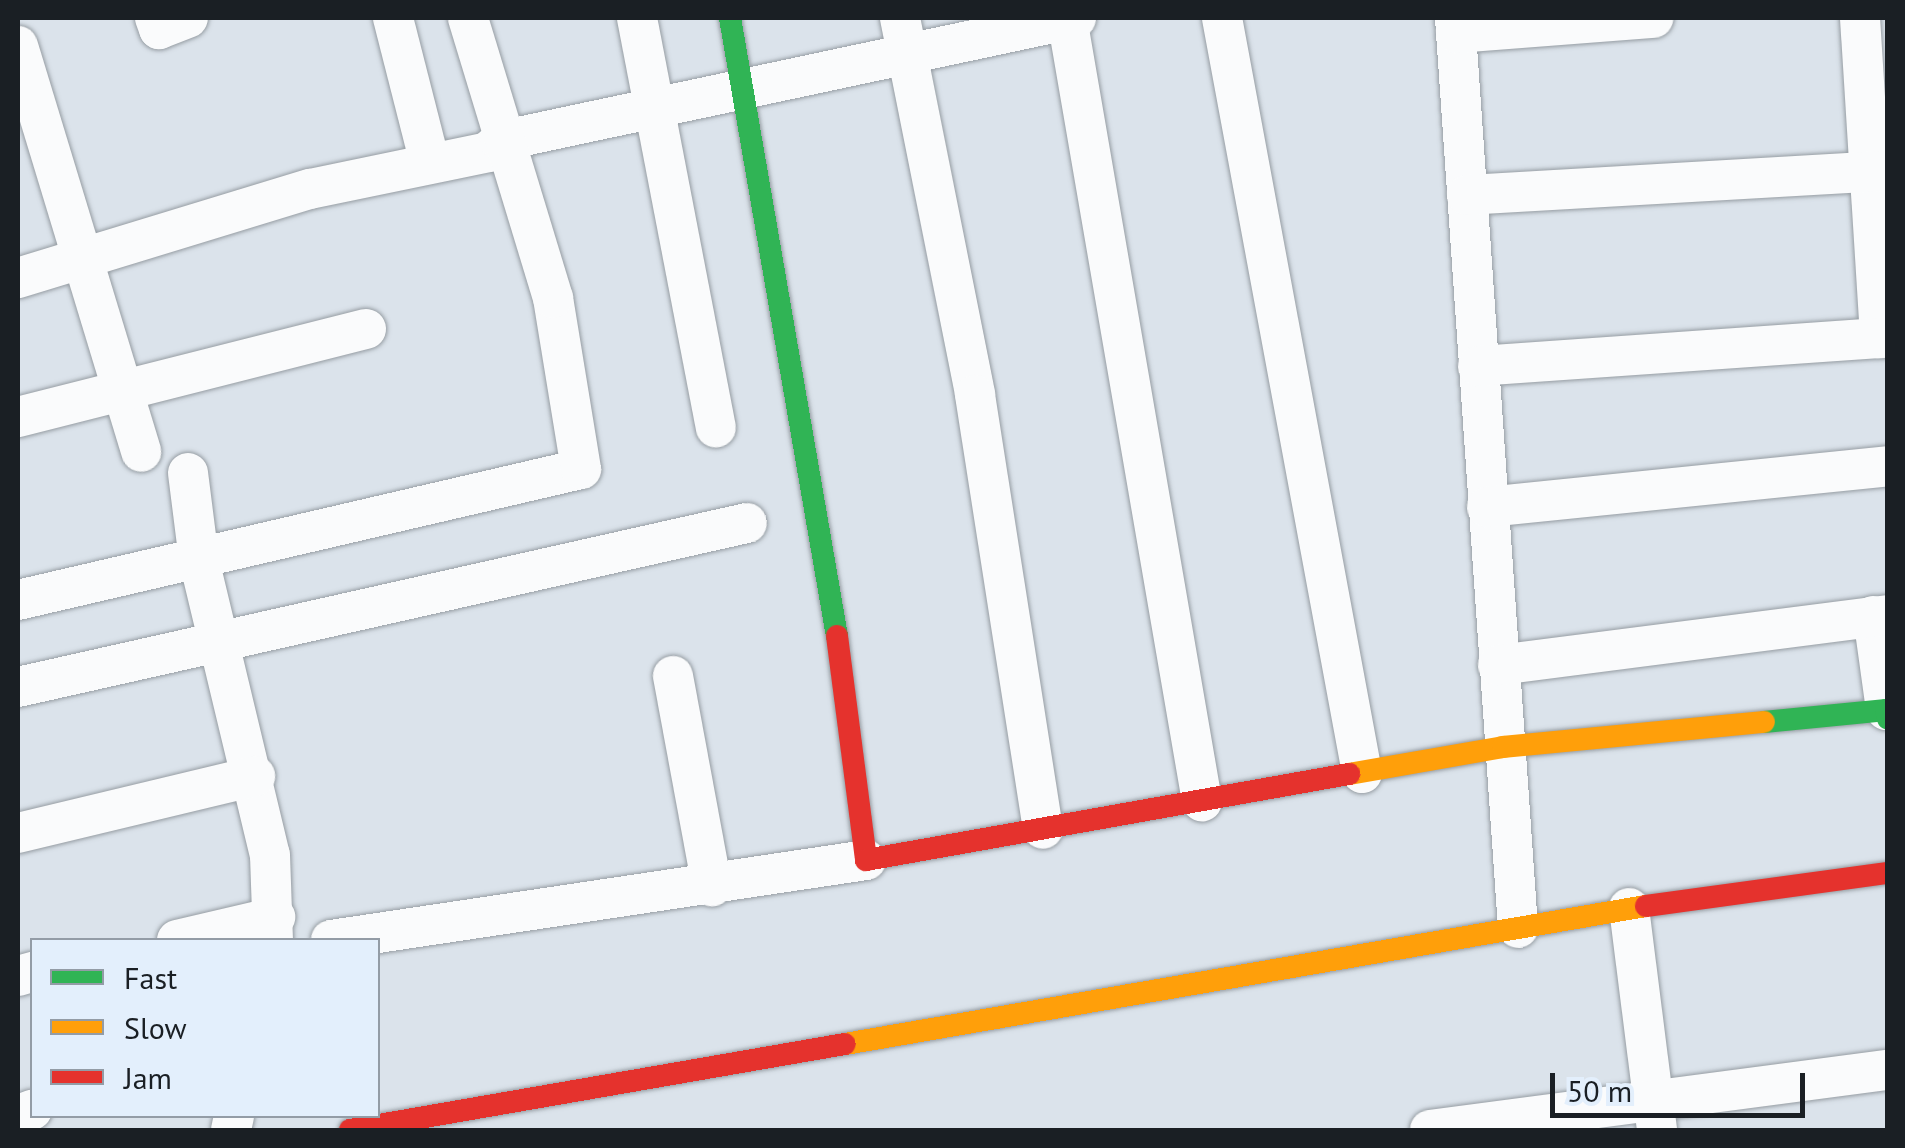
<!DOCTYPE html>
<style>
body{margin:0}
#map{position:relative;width:1905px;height:1148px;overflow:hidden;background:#dbe3eb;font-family:"PT Sans",sans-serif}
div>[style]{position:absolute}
.roads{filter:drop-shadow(0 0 2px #969da3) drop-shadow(0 0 2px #969da3)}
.street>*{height:40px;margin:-20px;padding:0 20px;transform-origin:20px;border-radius:20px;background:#fafbfc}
.fast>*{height:22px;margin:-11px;padding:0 11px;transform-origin:11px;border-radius:11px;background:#30b455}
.slow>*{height:22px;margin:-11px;padding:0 11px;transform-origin:11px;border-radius:11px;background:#ff9f0a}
.jam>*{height:22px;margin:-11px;padding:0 11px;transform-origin:11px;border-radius:11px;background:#e5322d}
span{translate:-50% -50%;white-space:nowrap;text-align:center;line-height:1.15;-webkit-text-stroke:10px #e3effc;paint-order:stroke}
.frame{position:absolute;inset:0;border:20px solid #1a1f24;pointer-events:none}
.legend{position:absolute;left:30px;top:938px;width:350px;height:180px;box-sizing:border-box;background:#e3effc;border:2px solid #939ca6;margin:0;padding:12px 18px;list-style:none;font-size:30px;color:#1a1f24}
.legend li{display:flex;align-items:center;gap:20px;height:50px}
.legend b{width:50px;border:2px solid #939ca6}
.scale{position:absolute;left:1550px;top:1073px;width:255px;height:45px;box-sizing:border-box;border:5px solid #1a1f24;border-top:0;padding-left:12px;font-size:30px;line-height:35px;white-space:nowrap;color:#1a1f24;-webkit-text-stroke:8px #e3effc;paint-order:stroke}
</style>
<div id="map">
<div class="roads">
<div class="street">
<i style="left:155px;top:18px;width:12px;rotate:70deg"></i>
<i style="left:159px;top:29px;width:31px;rotate:-21deg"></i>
<i style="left:393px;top:18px;width:150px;rotate:75.7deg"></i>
<i style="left:637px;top:18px;width:417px;rotate:79.1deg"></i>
<i style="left:900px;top:18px;width:384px;rotate:78.7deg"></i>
<i style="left:975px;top:395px;width:439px;rotate:81.1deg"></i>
<i style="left:1067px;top:18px;width:795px;rotate:80.22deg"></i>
<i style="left:1222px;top:18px;width:768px;rotate:79.49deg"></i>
<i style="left:1455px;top:18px;width:912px;rotate:86.04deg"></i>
<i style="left:1860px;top:18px;width:321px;rotate:86.4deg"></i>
<i style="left:1456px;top:33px;width:198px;rotate:-4.4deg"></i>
<i style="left:18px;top:46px;width:424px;rotate:73.1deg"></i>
<i style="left:1467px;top:195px;width:422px;rotate:-3.3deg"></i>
<i style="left:18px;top:278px;width:305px;rotate:-17deg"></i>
<i style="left:310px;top:189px;width:182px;rotate:-11.7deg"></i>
<i style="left:488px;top:152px;width:16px;rotate:-43deg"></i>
<i style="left:500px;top:141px;width:589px;rotate:-12.05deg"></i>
<i style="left:1478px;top:366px;width:411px;rotate:-4deg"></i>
<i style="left:18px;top:417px;width:359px;rotate:-14.2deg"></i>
<i style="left:188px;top:473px;width:88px;rotate:82.8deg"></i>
<i style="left:199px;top:560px;width:303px;rotate:76.5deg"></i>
<i style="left:270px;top:855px;width:85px;rotate:88deg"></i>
<i style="left:1487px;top:507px;width:403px;rotate:-5.8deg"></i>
<i style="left:18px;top:600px;width:578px;rotate:-13.1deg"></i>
<i style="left:581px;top:469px;width:173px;rotate:-99.3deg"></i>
<i style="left:553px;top:298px;width:293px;rotate:-106.9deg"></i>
<i style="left:1873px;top:616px;width:95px;rotate:82.1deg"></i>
<i style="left:1498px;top:665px;width:393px;rotate:-7.3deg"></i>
<i style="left:673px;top:676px;width:214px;rotate:79.5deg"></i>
<i style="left:18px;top:687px;width:747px;rotate:-12.68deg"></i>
<i style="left:18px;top:833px;width:244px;rotate:-13.5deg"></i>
<i style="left:1629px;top:908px;width:224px;rotate:82.8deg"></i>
<i style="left:177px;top:940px;width:101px;rotate:-13.2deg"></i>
<i style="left:331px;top:940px;width:541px;rotate:-8.5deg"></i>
<i style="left:18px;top:976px;width:15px;rotate:-16deg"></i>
<i style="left:18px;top:1115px;width:15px;rotate:-20deg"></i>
<i style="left:231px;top:1130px;width:14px;rotate:-78deg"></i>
<i style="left:1430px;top:1130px;width:462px;rotate:-7.5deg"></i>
</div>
<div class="fast">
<i style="left:730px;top:18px;width:627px;rotate:80.18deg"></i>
<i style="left:1764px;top:722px;width:123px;rotate:-5.6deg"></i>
<i style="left:1886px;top:710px;width:9px;rotate:77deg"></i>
</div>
<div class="slow">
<i style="left:1349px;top:774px;width:156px;rotate:-9.9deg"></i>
<i style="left:1503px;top:747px;width:262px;rotate:-5.5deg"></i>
<i style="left:845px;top:1044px;width:813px;rotate:-9.78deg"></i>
</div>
<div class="jam">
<i style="left:837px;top:636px;width:226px;rotate:82.6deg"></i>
<i style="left:866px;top:860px;width:491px;rotate:-10.1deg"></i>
<i style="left:1646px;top:906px;width:244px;rotate:-7.8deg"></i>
<i style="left:350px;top:1130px;width:502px;rotate:-9.86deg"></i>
</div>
</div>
<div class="frame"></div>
<ul class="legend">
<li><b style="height:12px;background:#30b455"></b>Fast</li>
<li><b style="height:12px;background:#ff9f0a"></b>Slow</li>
<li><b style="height:12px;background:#e5322d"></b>Jam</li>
</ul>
<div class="scale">50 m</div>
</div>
